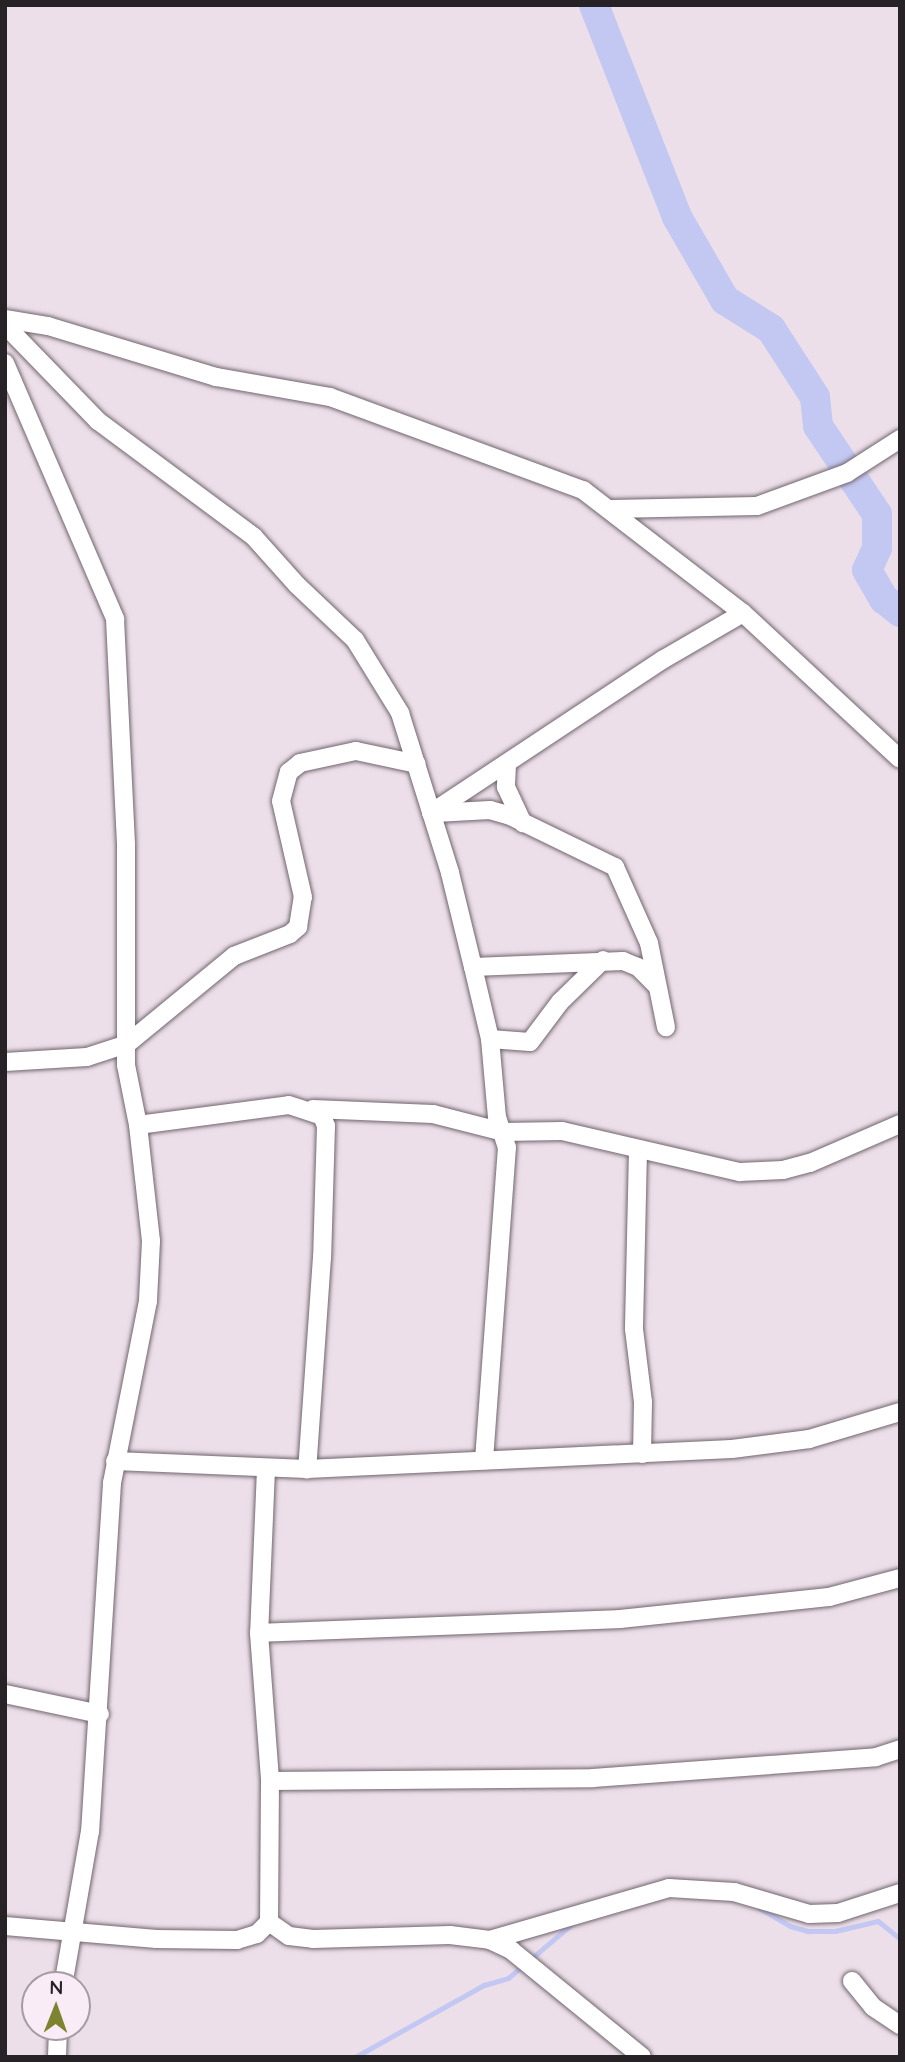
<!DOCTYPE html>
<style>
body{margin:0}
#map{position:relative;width:905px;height:2062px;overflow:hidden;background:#ecdfe9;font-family:Quicksand,sans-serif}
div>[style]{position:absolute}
.stream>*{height:5px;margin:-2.5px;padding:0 2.5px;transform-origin:2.5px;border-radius:2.5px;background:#c3c8f3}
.river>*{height:30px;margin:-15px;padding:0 15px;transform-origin:15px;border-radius:15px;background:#c3c8f3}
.roads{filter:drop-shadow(0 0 2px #71656e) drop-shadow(0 0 2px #71656e)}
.street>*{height:18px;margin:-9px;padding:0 9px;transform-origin:9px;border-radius:9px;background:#fff}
span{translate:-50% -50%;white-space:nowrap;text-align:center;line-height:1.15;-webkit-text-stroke:7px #f9ecf6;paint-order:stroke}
.frame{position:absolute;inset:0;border:7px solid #262225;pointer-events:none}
.north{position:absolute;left:21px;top:1971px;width:70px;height:70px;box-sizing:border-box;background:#f9ecf6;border:2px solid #a59ba2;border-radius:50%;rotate:1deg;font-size:19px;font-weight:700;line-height:28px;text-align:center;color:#262225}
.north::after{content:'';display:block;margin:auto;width:24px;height:32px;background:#7d832e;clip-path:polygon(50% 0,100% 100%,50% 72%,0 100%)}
</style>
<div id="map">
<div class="stream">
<i style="left:759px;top:1908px;width:36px;rotate:30deg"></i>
<i style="left:790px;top:1926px;width:19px;rotate:16deg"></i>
<i style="left:808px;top:1931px;width:27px"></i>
<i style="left:835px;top:1931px;width:44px;rotate:-13.1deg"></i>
<i style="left:878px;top:1921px;width:28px;rotate:39deg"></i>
<i style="left:355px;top:2057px;width:148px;rotate:-29.2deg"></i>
<i style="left:484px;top:1985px;width:25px;rotate:-16deg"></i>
<i style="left:508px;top:1978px;width:85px;rotate:-40.2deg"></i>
</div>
<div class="river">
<i style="left:594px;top:5px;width:228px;rotate:68.6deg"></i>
<i style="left:677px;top:217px;width:96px;rotate:60deg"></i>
<i style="left:725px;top:300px;width:54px;rotate:32.2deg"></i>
<i style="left:771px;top:329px;width:81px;rotate:57.1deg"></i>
<i style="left:815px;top:397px;width:29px;rotate:84deg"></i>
<i style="left:818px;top:426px;width:106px;rotate:56.2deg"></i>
<i style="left:877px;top:514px;width:34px;rotate:90deg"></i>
<i style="left:877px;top:548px;width:24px;rotate:114deg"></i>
<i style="left:867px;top:570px;width:34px;rotate:60deg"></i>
<i style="left:884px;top:599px;width:21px;rotate:39deg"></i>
</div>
<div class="roads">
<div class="street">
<i style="left:5px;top:319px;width:44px;rotate:9.2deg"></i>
<i style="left:48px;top:326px;width:176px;rotate:16.9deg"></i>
<i style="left:216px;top:377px;width:116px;rotate:10deg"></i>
<i style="left:330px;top:397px;width:270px;rotate:20.2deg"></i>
<i style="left:583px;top:490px;width:202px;rotate:37.6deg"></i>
<i style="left:743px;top:613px;width:214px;rotate:42.9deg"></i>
<i style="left:5px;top:325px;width:134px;rotate:45.9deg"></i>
<i style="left:98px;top:421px;width:194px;rotate:36.6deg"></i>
<i style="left:254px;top:537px;width:64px;rotate:48.1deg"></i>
<i style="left:297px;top:585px;width:80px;rotate:43.5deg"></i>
<i style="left:355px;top:640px;width:86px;rotate:58.3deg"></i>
<i style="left:400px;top:713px;width:168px;rotate:72.6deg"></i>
<i style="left:450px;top:873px;width:97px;rotate:76.3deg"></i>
<i style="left:473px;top:967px;width:74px;rotate:76.7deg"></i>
<i style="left:490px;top:1039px;width:78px;rotate:84.9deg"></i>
<i style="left:497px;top:1117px;width:32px;rotate:72deg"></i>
<i style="left:507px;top:1147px;width:314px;rotate:94.2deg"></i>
<i style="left:5px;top:363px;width:279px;rotate:66.7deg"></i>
<i style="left:115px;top:619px;width:226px;rotate:87.2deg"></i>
<i style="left:126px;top:845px;width:220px;rotate:90deg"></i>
<i style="left:126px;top:1065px;width:61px;rotate:78.7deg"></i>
<i style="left:138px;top:1125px;width:117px;rotate:83.6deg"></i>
<i style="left:151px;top:1241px;width:60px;rotate:92.9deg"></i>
<i style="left:148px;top:1301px;width:186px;rotate:101.2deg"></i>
<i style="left:112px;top:1483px;width:349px;rotate:93.6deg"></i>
<i style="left:90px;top:1831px;width:156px;rotate:99.9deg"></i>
<i style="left:612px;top:509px;width:145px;rotate:-1.2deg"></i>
<i style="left:757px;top:506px;width:96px;rotate:-20.1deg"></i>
<i style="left:847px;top:473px;width:63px;rotate:-32.7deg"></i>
<i style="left:507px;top:765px;width:22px;rotate:93deg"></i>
<i style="left:506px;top:787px;width:40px;rotate:65deg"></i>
<i style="left:431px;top:813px;width:279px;rotate:-33.5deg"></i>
<i style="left:664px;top:659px;width:91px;rotate:-30.2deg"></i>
<i style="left:435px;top:813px;width:55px;rotate:-3.1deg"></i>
<i style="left:490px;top:810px;width:19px;rotate:16deg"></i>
<i style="left:508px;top:815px;width:119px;rotate:25.9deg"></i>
<i style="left:615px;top:867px;width:83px;rotate:65.9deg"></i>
<i style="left:649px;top:943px;width:86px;rotate:78.6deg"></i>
<i style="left:473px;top:967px;width:150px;rotate:-2.3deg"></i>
<i style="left:623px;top:961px;width:16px;rotate:22deg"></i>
<i style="left:638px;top:967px;width:27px;rotate:45deg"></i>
<i style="left:490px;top:1039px;width:40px;rotate:4.3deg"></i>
<i style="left:530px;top:1042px;width:50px;rotate:-53.1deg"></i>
<i style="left:560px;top:1002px;width:60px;rotate:-44.3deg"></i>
<i style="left:5px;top:1062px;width:82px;rotate:-3.5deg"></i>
<i style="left:87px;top:1057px;width:42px;rotate:-18deg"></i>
<i style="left:127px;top:1044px;width:139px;rotate:-39.4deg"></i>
<i style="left:234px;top:956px;width:60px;rotate:-21.4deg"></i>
<i style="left:290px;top:934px;width:11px;rotate:-41deg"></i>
<i style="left:298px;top:927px;width:30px;rotate:-81deg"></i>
<i style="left:303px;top:897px;width:98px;rotate:-102.9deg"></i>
<i style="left:281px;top:801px;width:30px;rotate:-75deg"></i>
<i style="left:289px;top:772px;width:14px;rotate:-39deg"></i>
<i style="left:300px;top:763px;width:57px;rotate:-12.1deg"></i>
<i style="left:356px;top:751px;width:62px;rotate:12deg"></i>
<i style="left:313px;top:1109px;width:120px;rotate:2.4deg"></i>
<i style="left:433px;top:1114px;width:72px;rotate:14.4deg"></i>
<i style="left:503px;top:1132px;width:59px;rotate:-1deg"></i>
<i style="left:562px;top:1131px;width:183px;rotate:13deg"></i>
<i style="left:740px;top:1172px;width:43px;rotate:-2.7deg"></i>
<i style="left:783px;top:1170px;width:28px;rotate:-15deg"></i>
<i style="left:810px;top:1163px;width:98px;rotate:-23.4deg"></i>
<i style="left:138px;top:1125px;width:152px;rotate:-7.5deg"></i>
<i style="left:289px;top:1105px;width:35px;rotate:18deg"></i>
<i style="left:322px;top:1116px;width:11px;rotate:68deg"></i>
<i style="left:326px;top:1126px;width:131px;rotate:91.7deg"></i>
<i style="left:322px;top:1257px;width:213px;rotate:94deg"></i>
<i style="left:638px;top:1150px;width:179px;rotate:91.3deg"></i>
<i style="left:634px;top:1329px;width:74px;rotate:83deg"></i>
<i style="left:643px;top:1402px;width:52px;rotate:91.1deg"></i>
<i style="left:115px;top:1461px;width:192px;rotate:2.4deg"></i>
<i style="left:307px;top:1469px;width:425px;rotate:-2.7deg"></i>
<i style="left:732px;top:1449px;width:78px;rotate:-7.4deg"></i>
<i style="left:809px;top:1439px;width:95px;rotate:-16.5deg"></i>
<i style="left:266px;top:1469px;width:164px;rotate:92.4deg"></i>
<i style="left:259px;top:1633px;width:148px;rotate:85.7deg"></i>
<i style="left:270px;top:1781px;width:141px;rotate:90.4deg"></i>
<i style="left:269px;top:1922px;width:24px;rotate:35deg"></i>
<i style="left:289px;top:1936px;width:24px;rotate:7deg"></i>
<i style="left:313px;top:1939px;width:137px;rotate:-1.7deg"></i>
<i style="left:450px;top:1935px;width:40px;rotate:7.1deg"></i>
<i style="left:490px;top:1940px;width:23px;rotate:25deg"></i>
<i style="left:511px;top:1950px;width:169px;rotate:39.2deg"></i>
<i style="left:259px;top:1633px;width:361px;rotate:-2.2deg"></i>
<i style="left:620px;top:1619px;width:210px;rotate:-6deg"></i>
<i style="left:829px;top:1597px;width:73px;rotate:-15deg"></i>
<i style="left:5px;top:1694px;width:97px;rotate:11.9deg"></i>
<i style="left:270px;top:1781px;width:323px;rotate:-0.5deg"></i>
<i style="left:593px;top:1778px;width:284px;rotate:-4.2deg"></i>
<i style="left:876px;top:1757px;width:25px;rotate:-18deg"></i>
<i style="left:5px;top:1926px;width:152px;rotate:4.9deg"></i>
<i style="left:156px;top:1939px;width:81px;rotate:0.7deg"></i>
<i style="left:237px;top:1940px;width:21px;rotate:-17deg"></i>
<i style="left:257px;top:1934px;width:17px;rotate:-45deg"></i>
<i style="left:490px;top:1940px;width:186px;rotate:-16.2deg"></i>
<i style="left:669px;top:1888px;width:65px;rotate:3.5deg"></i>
<i style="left:734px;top:1892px;width:78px;rotate:16.3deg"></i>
<i style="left:809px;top:1914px;width:29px;rotate:-2deg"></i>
<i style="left:838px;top:1913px;width:65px;rotate:-17.9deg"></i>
<i style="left:852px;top:1981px;width:33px;rotate:51deg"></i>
<i style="left:873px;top:2007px;width:32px;rotate:34deg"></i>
<i style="left:57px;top:2057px;width:30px;rotate:-88deg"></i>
</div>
</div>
<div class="frame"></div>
<div class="north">N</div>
</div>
